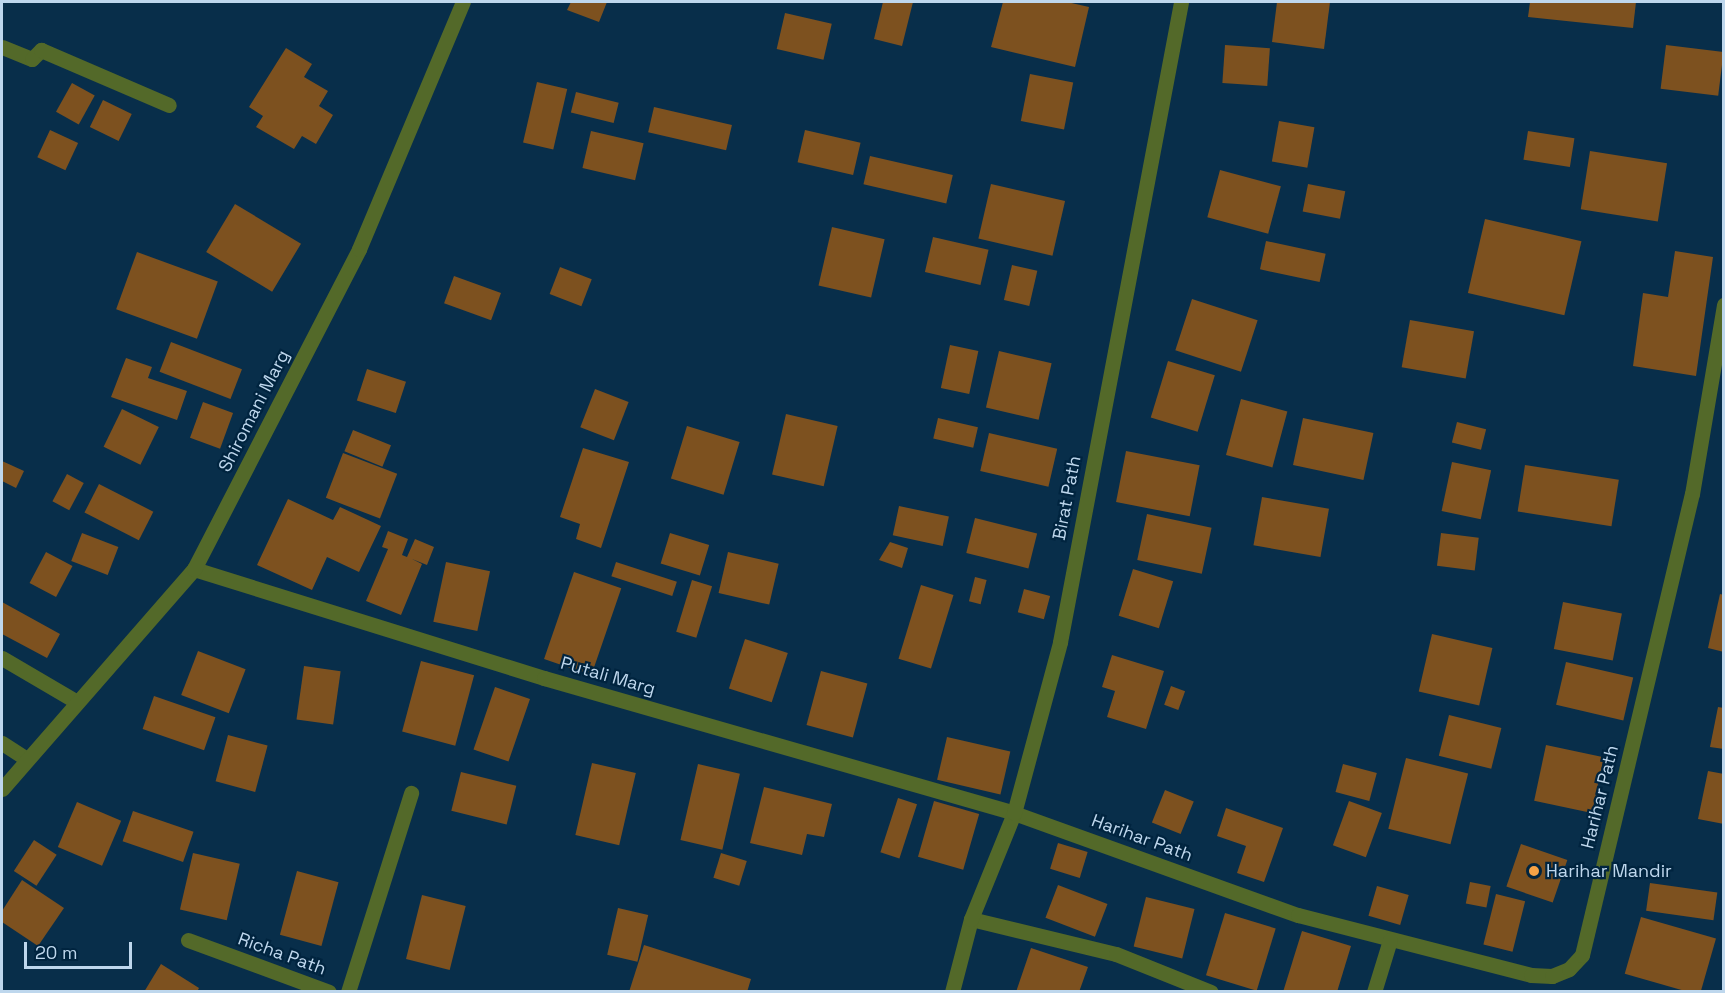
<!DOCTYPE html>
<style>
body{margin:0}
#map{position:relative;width:1725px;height:993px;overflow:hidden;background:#082e4a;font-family:"Space Grotesk",sans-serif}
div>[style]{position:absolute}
.building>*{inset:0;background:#7d511f;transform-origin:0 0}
.service>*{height:15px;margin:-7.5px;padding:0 7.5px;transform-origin:7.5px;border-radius:7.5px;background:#536929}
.minor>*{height:15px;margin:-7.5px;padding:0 7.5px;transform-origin:7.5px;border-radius:7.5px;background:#536929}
.tertiary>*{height:15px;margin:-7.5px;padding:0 7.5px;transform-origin:7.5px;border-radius:7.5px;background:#536929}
.dots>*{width:16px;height:16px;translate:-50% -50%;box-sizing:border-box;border:3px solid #00243f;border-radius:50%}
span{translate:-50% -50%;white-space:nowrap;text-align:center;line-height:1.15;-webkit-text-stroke:4.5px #00243f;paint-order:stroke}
.street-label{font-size:18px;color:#bed7ed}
.poi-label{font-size:18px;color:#bed7ed}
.left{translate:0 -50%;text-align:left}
.frame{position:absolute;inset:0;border:3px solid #bed7ed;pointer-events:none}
.scale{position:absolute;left:24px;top:942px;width:108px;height:27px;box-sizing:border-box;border:3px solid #bed7ed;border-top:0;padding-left:8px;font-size:18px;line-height:21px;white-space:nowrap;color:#bed7ed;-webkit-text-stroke:4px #00243f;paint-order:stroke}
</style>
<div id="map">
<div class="building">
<i style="clip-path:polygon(571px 2px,607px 2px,599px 22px,567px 10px)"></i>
<i style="clip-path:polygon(883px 2px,913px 2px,902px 46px,874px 39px)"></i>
<i style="clip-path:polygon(1003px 2px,1067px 2px,1089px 7px,1075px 67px,991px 47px)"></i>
<i style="clip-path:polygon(1277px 2px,1330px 2px,1324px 49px,1272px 42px)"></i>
<i style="clip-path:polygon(1530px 2px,1636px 2px,1633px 28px,1528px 17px)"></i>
<i style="left:785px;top:13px;width:48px;height:37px;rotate:13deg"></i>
<i style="left:1225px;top:45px;width:45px;height:38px;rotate:4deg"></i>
<i style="left:1666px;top:45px;width:58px;height:44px;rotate:7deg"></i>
<i style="clip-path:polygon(286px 48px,312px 64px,304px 77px,328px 91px,319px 106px,333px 115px,316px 144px,302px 136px,294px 149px,256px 127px,263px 116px,249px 107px)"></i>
<i style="left:1030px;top:74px;width:44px;height:48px;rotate:11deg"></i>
<i style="left:537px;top:82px;width:31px;height:62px;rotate:13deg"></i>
<i style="left:72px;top:83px;width:26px;height:33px;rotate:29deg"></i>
<i style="left:576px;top:92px;width:44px;height:21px;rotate:14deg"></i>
<i style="left:103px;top:100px;width:32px;height:30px;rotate:26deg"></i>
<i style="left:654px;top:107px;width:80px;height:26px;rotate:13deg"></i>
<i style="left:1279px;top:121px;width:36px;height:41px;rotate:10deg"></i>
<i style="left:50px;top:130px;width:31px;height:30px;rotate:25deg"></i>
<i style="left:805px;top:130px;width:57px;height:33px;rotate:13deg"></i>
<i style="left:591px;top:131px;width:54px;height:38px;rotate:13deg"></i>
<i style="left:1528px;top:131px;width:47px;height:29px;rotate:9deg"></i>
<i style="left:1590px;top:151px;width:78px;height:59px;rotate:9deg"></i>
<i style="left:870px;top:156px;width:85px;height:29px;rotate:13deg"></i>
<i style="left:1220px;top:170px;width:63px;height:49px;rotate:15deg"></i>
<i style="left:991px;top:184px;width:76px;height:56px;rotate:13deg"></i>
<i style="left:1308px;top:184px;width:38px;height:28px;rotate:11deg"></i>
<i style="left:235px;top:204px;width:77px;height:56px;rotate:31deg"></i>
<i style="left:1485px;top:219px;width:99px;height:76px;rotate:13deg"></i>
<i style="left:832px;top:227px;width:54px;height:60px;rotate:13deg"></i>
<i style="left:933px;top:237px;width:57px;height:36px;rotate:13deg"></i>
<i style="left:1266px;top:241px;width:61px;height:29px;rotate:12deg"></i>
<i style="clip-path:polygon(1675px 251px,1713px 257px,1696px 376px,1633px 366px,1643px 293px,1668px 297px)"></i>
<i style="left:137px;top:252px;width:86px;height:61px;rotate:20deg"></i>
<i style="left:1012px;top:265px;width:26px;height:36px;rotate:13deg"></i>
<i style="left:560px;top:267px;width:34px;height:29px;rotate:21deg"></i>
<i style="left:454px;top:276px;width:50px;height:29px;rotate:20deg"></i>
<i style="left:1192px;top:299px;width:69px;height:54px;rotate:18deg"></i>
<i style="left:1410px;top:320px;width:65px;height:48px;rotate:10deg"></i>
<i style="left:171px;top:342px;width:76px;height:32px;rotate:21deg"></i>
<i style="left:950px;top:345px;width:29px;height:44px;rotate:12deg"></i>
<i style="left:999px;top:351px;width:54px;height:58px;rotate:13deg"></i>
<i style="clip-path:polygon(126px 358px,152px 367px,148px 378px,187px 391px,177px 420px,111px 397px)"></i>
<i style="left:1168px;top:361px;width:49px;height:59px;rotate:17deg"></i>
<i style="left:367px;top:369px;width:41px;height:33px;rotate:18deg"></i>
<i style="left:595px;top:389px;width:36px;height:41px;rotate:21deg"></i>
<i style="left:1241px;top:399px;width:48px;height:58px;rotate:15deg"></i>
<i style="left:203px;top:402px;width:32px;height:38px;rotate:20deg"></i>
<i style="left:122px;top:409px;width:41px;height:42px;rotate:26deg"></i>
<i style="left:786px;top:414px;width:53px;height:62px;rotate:13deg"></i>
<i style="left:938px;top:418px;width:41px;height:21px;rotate:13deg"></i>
<i style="left:1303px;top:418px;width:72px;height:48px;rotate:12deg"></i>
<i style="left:1457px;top:422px;width:30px;height:21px;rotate:14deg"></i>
<i style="left:687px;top:426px;width:55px;height:55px;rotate:17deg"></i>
<i style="left:353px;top:430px;width:41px;height:23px;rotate:22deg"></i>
<i style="left:989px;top:433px;width:70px;height:39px;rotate:13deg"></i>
<i style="clip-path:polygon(583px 448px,629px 462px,601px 548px,576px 539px,580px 524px,560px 517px)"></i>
<i style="left:1126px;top:451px;width:75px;height:52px;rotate:11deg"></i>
<i style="left:343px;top:453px;width:58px;height:48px;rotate:21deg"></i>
<i style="clip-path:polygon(2px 461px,24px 471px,16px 488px,2px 481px)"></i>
<i style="left:1452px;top:462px;width:40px;height:50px;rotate:12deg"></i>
<i style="left:1525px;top:465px;width:95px;height:47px;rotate:9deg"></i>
<i style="left:67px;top:474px;width:19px;height:31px;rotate:28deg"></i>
<i style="left:99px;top:484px;width:61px;height:32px;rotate:27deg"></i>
<i style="left:1262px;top:497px;width:68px;height:49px;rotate:10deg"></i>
<i style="clip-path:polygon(288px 499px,333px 520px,340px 507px,381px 526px,359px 572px,327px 557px,312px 590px,257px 565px)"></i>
<i style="left:899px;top:506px;width:51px;height:30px;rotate:12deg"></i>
<i style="left:1147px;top:514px;width:66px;height:47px;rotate:12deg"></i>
<i style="left:975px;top:518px;width:64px;height:36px;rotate:14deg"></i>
<i style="clip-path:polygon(388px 531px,408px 539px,402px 555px,407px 557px,415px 539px,434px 547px,427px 565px,412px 559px,422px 564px,401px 615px,366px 601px,388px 549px,382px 547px)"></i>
<i style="left:82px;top:533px;width:39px;height:30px;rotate:21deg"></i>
<i style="left:670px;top:533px;width:41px;height:32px;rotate:17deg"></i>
<i style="left:1441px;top:533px;width:38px;height:33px;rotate:7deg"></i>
<i style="clip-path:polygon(890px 542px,908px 548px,902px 568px,879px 560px)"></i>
<i style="left:46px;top:552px;width:30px;height:35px;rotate:28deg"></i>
<i style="left:728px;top:552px;width:52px;height:42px;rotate:13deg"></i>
<i style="left:446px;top:562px;width:45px;height:61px;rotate:12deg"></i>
<i style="left:616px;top:562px;width:64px;height:15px;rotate:18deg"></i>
<i style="left:1133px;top:569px;width:42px;height:49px;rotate:17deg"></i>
<i style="left:574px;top:572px;width:50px;height:92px;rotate:19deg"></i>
<i style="left:975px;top:577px;width:12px;height:25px;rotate:14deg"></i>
<i style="left:692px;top:580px;width:21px;height:54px;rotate:17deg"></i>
<i style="left:921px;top:585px;width:34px;height:77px;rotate:17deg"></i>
<i style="left:1024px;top:589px;width:27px;height:24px;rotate:15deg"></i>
<i style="clip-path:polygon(1720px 594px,1724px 595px,1724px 652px,1708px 648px)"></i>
<i style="clip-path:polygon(2px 602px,60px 634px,47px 658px,2px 634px)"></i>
<i style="left:1563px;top:602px;width:60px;height:48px;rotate:11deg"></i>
<i style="left:1432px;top:634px;width:62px;height:59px;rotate:13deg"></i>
<i style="left:745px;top:639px;width:45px;height:52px;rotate:18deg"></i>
<i style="left:198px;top:651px;width:51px;height:47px;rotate:21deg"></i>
<i style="clip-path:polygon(1112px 655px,1164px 671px,1146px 729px,1107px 717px,1115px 691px,1102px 687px)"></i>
<i style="left:421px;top:661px;width:55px;height:73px;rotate:15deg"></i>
<i style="left:1566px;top:662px;width:69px;height:44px;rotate:13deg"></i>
<i style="left:304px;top:666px;width:37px;height:54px;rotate:8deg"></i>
<i style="left:821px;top:671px;width:48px;height:56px;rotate:15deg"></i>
<i style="left:1171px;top:686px;width:15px;height:20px;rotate:20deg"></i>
<i style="left:495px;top:687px;width:37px;height:66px;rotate:19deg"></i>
<i style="left:154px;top:696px;width:65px;height:35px;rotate:19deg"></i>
<i style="clip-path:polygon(1718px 707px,1724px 708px,1724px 749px,1710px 747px)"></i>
<i style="left:1449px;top:715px;width:54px;height:42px;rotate:14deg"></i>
<i style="left:228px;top:735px;width:41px;height:48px;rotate:15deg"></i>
<i style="left:947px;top:737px;width:65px;height:44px;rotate:13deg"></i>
<i style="left:1546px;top:745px;width:59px;height:57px;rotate:12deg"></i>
<i style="left:1406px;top:758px;width:64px;height:73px;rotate:14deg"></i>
<i style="left:592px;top:763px;width:45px;height:74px;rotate:13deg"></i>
<i style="left:698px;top:764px;width:43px;height:78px;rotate:13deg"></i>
<i style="left:1343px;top:764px;width:35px;height:29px;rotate:15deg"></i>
<i style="clip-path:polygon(1708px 771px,1724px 774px,1724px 824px,1698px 819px)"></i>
<i style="left:461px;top:772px;width:57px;height:40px;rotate:14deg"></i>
<i style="clip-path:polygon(764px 787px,832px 804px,824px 837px,807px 834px,802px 855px,750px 843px)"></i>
<i style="left:1165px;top:790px;width:31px;height:35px;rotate:22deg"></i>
<i style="left:898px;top:798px;width:20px;height:57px;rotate:18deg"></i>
<i style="left:934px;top:801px;width:47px;height:58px;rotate:16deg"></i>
<i style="left:1349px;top:801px;width:35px;height:47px;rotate:20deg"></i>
<i style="left:77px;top:802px;width:48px;height:49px;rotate:23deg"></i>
<i style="clip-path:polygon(1226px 808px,1283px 828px,1264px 882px,1237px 873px,1246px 846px,1217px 836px)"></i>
<i style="left:133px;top:811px;width:64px;height:32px;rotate:19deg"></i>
<i style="left:34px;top:840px;width:27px;height:37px;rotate:33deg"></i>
<i style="left:1058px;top:843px;width:31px;height:27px;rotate:17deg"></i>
<i style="left:1521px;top:844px;width:49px;height:45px;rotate:19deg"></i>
<i style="left:193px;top:853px;width:48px;height:58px;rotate:13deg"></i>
<i style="left:721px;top:853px;width:27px;height:26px;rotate:17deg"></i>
<i style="left:297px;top:871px;width:43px;height:66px;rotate:15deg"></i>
<i style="clip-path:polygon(22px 880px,64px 908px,38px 946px,2px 922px,2px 911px)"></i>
<i style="left:1470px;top:882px;width:21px;height:22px;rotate:11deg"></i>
<i style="left:1650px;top:883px;width:68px;height:28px;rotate:8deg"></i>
<i style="left:1058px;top:885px;width:53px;height:35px;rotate:21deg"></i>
<i style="left:1377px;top:886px;width:33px;height:31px;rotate:16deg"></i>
<i style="left:1496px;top:894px;width:30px;height:52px;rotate:14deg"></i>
<i style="left:422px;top:895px;width:45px;height:66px;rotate:14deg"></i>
<i style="left:1146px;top:897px;width:50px;height:51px;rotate:14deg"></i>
<i style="left:618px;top:908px;width:31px;height:48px;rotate:13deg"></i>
<i style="left:1225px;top:913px;width:53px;height:65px;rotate:17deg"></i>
<i style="left:1641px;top:917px;width:78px;height:59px;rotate:16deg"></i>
<i style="clip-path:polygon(1302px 931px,1351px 946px,1337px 992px,1283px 992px)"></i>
<i style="clip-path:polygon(644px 945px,751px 979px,747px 992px,629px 992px)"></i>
<i style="clip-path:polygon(1031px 948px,1088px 967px,1079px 992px,1016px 992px)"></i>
<i style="clip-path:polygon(161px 964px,199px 988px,197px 992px,144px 992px)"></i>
</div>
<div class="service">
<i style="left:2px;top:47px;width:32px;rotate:22deg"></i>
<i style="left:32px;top:59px;width:13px;rotate:-45deg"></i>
<i style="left:41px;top:50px;width:139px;rotate:23.3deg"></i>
<i style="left:2px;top:658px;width:87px;rotate:30.4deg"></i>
<i style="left:2px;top:743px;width:30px;rotate:33deg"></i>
</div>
<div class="minor">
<i style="left:194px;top:569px;width:367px;rotate:17.3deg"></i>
<i style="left:544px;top:678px;width:489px;rotate:16deg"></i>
<i style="left:1014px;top:813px;width:302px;rotate:19.8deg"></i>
<i style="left:1298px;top:915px;width:241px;rotate:14.4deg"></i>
<i style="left:1531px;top:975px;width:21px;rotate:3deg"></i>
<i style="left:1552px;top:976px;width:18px;rotate:-22deg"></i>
<i style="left:1569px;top:969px;width:19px;rotate:-47deg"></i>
<i style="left:1582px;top:955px;width:474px;rotate:-76.6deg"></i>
<i style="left:1692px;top:494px;width:192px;rotate:-80.4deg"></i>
<i style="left:971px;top:919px;width:149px;rotate:13.6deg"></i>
<i style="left:1116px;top:954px;width:102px;rotate:21.8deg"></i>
<i style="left:188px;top:940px;width:150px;rotate:20.2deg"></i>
<i style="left:348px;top:992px;width:209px;rotate:-72.4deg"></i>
<i style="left:952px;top:992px;width:75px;rotate:-75.4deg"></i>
<i style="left:971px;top:919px;width:114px;rotate:-67.9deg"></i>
<i style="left:1014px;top:813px;width:177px;rotate:-74.9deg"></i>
<i style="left:1060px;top:642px;width:651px;rotate:-79.29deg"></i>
<i style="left:1374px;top:992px;width:54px;rotate:-72.9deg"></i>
</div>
<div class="tertiary">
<i style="left:2px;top:789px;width:292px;rotate:-48.9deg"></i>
<i style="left:194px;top:569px;width:360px;rotate:-62.7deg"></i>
<i style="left:359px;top:249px;width:268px;rotate:-67.2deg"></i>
</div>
<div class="dots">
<i style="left:1534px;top:871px;background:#f5a246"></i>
</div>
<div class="street-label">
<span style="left:254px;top:411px;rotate:-63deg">Shiromani Marg</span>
<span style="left:1067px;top:498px;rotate:-79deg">Birat Path</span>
<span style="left:608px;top:676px;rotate:16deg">Putali Marg</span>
<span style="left:1600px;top:797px;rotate:-76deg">Harihar Path</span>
<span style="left:1142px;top:838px;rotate:20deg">Harihar Path</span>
<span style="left:282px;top:954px;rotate:20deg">Richa Path</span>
</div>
<div class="poi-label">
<span class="left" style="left:1546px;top:871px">Harihar Mandir</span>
</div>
<div class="frame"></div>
<div class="scale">20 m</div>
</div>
